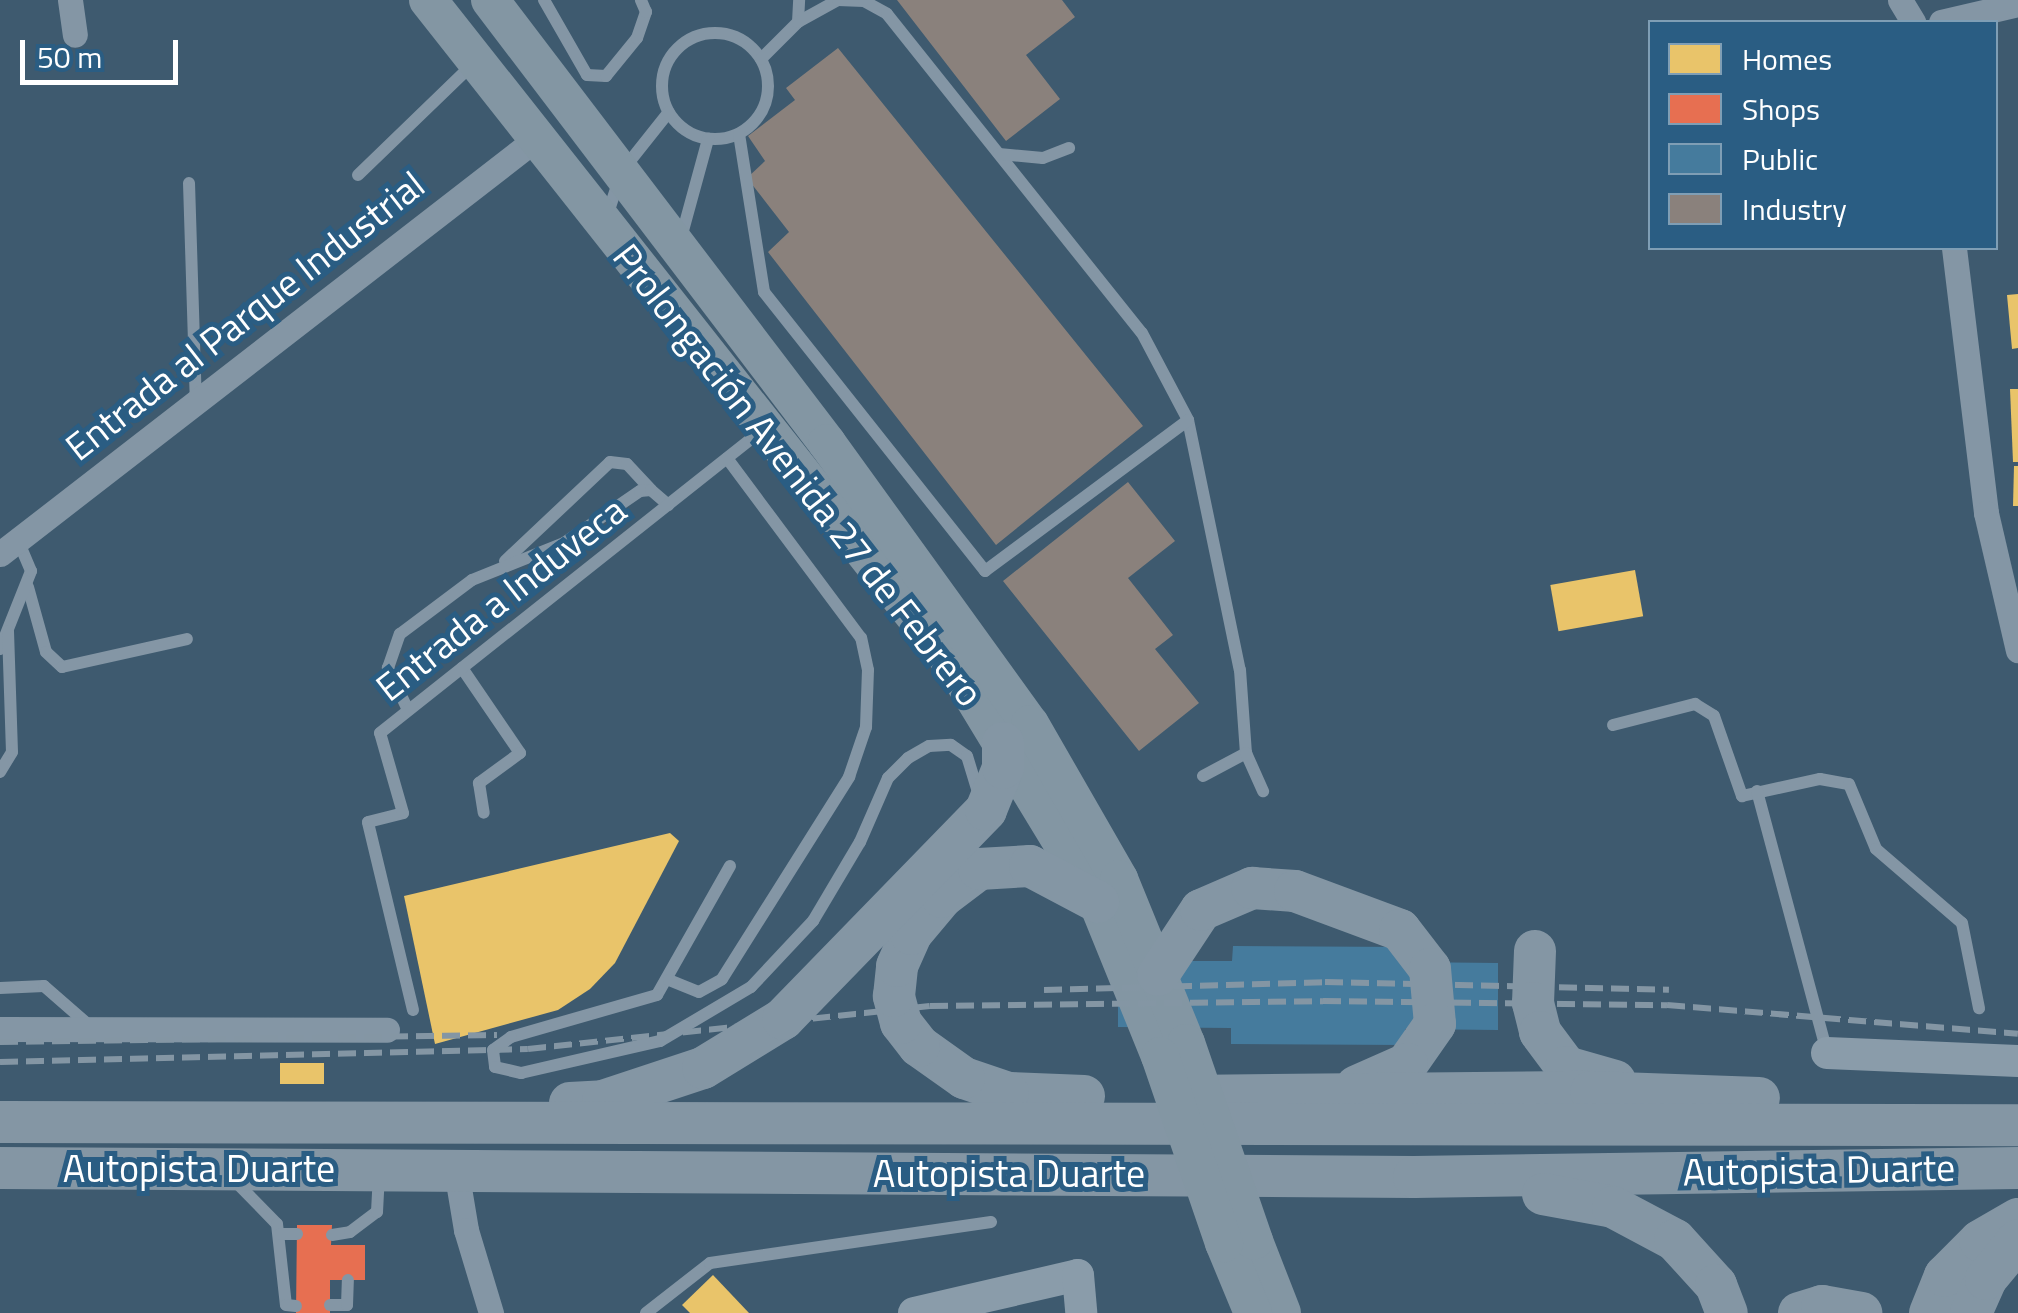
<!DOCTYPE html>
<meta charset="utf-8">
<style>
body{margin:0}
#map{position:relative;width:2018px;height:1313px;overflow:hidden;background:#3e5a6f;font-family:"Titillium Web",sans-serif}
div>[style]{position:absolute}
.homes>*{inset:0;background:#e9c46a;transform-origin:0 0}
.shops>*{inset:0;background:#e76f51}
.public>*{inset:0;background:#457b9d}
.industry>*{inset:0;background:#8a817c}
.lane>*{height:12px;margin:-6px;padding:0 6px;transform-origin:6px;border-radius:6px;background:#8496a5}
.lane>.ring{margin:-6px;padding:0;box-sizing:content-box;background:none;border:12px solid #8496a5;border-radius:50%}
.street>*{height:25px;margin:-12.5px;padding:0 12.5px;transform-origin:12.5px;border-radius:12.5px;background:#8496a5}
.secondary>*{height:32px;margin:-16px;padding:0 16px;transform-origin:16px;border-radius:16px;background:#8a9caa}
.primary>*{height:38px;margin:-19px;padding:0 19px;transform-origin:19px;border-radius:19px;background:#8396a3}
.highway>*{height:42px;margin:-21px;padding:0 21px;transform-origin:21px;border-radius:21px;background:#8496a4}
.rail>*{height:6px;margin-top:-3px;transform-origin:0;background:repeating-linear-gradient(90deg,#8496a4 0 18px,transparent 0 26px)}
.primary-bridge>*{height:38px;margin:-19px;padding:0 19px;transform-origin:19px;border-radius:19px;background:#8396a3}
span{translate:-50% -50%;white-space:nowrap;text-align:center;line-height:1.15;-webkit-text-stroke:10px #2a5d83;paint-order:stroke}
.street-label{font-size:38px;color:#fff}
.legend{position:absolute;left:1648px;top:20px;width:350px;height:230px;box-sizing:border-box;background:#2a5d83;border:2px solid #7f9eb5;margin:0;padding:12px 18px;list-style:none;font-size:30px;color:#fff}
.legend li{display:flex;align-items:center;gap:20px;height:50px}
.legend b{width:50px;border:2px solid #7f9eb5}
.scale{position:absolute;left:20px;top:40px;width:158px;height:45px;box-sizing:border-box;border:5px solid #fff;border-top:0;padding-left:12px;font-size:30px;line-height:35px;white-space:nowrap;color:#fff;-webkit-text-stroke:8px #2a5d83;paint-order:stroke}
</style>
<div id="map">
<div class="homes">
<i style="clip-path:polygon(2018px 294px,2018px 348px,2012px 349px,2007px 295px)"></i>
<i style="clip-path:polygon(2010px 389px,2018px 389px,2018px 462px,2013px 462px)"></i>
<i style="clip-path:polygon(2014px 466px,2018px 466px,2018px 506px,2013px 506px)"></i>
<i style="left:1635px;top:570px;width:47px;height:86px;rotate:80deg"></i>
<i style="clip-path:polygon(670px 833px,679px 841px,615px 963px,590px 989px,558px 1010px,435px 1044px,404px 896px)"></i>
<i style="left:324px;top:1063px;width:21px;height:44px;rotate:90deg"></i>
<i style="clip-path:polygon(713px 1275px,749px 1313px,690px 1313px,682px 1305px)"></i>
</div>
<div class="shops">
<i style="clip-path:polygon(297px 1225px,332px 1225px,331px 1245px,365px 1245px,365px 1280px,330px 1280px,330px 1313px,296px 1313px)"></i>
</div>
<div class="public">
<i style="clip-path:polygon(1233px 946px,1406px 947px,1405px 962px,1498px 963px,1498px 1030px,1405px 1029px,1405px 1045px,1231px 1044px,1231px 1028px,1118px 1027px,1118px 961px,1232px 961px)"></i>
</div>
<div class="industry">
<i style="clip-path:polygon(897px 0,1062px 0,1075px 17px,1026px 55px,1060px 99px,1006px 141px)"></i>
<i style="clip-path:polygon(838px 48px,1143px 426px,996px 545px,768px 252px,789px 232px,747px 178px,765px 161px,748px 136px,795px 100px,786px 88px)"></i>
<i style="clip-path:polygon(1128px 482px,1175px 541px,1128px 578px,1173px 635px,1155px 649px,1199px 703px,1139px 751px,1003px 581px)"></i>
</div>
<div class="lane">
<i style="left:544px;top:0;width:86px;rotate:60.2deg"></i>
<i style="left:587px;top:75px;width:19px;rotate:3deg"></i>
<i style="left:606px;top:76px;width:49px;rotate:-50.8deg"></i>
<i style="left:637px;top:38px;width:28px;rotate:-71deg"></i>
<i style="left:646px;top:12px;width:13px;rotate:-113deg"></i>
<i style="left:798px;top:22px;width:22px;rotate:-87deg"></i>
<i class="ring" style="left:662px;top:33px;width:94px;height:94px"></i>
<i style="left:761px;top:59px;width:52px;rotate:-45deg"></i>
<i style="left:798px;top:22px;width:46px;rotate:-28.8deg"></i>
<i style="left:838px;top:0;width:26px;rotate:2deg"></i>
<i style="left:864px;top:1px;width:26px;rotate:29deg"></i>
<i style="left:887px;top:14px;width:408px;rotate:51.4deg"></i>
<i style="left:1142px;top:333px;width:98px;rotate:62.1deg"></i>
<i style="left:1188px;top:420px;width:255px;rotate:78.3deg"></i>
<i style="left:1240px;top:670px;width:83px;rotate:85.9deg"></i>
<i style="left:739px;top:134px;width:160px;rotate:81deg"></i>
<i style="left:764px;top:292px;width:356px;rotate:51.6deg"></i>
<i style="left:985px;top:571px;width:253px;rotate:-36.6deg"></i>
<i style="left:999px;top:154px;width:44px;rotate:5.2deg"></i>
<i style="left:1043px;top:158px;width:28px;rotate:-21deg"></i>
<i style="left:358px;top:175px;width:161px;rotate:-44deg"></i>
<i style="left:189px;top:183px;width:218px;rotate:88.2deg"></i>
<i style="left:607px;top:216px;width:47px;rotate:-71.6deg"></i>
<i style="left:622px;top:171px;width:75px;rotate:-51.5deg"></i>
<i style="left:681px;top:238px;width:103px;rotate:-74.7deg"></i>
<i style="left:505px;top:561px;width:144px;rotate:-43.3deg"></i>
<i style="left:610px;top:462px;width:17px;rotate:7deg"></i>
<i style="left:627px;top:464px;width:35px;rotate:47deg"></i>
<i style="left:28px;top:587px;width:67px;rotate:74.5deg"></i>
<i style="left:46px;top:652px;width:22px;rotate:43deg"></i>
<i style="left:62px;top:667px;width:128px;rotate:-12.6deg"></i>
<i style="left:0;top:649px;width:84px;rotate:-68.3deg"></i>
<i style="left:31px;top:571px;width:36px;rotate:-113deg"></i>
<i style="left:462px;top:668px;width:103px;rotate:55.7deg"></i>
<i style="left:520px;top:753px;width:51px;rotate:143.8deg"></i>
<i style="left:479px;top:783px;width:30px;rotate:81deg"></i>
<i style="left:408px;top:710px;width:47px;rotate:-115.5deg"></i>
<i style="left:388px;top:668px;width:36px;rotate:-71deg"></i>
<i style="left:400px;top:634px;width:90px;rotate:-36.9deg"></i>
<i style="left:472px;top:580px;width:99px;rotate:-21.9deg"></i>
<i style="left:564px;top:543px;width:92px;rotate:-34.4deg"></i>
<i style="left:640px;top:491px;width:11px;rotate:-5deg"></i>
<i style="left:651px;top:490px;width:23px;rotate:41deg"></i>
<i style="left:1613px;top:725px;width:85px;rotate:-14.4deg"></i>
<i style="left:1695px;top:704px;width:22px;rotate:32deg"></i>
<i style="left:1714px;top:716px;width:85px;rotate:70.7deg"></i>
<i style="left:1742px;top:796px;width:80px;rotate:-12.3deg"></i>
<i style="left:1820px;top:779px;width:29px;rotate:10deg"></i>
<i style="left:1849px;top:784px;width:70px;rotate:67.4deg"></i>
<i style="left:1876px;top:849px;width:113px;rotate:40.7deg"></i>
<i style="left:1962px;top:923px;width:87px;rotate:78.7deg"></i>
<i style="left:0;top:772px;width:23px;rotate:-59deg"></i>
<i style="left:12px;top:752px;width:121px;rotate:-91.9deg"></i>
<i style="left:1203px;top:776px;width:49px;rotate:-28.1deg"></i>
<i style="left:1246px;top:753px;width:42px;rotate:65.9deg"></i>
<i style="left:1757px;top:791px;width:271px;rotate:75deg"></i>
<i style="left:730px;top:866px;width:148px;rotate:119.5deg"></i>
<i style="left:657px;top:995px;width:152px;rotate:164deg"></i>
<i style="left:511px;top:1037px;width:22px;rotate:144deg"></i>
<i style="left:493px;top:1050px;width:17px;rotate:83deg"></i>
<i style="left:495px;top:1067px;width:27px;rotate:13deg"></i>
<i style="left:521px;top:1073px;width:143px;rotate:-13deg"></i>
<i style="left:660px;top:1041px;width:106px;rotate:-30.7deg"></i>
<i style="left:751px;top:987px;width:91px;rotate:-46.8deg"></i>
<i style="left:813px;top:921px;width:92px;rotate:-59.3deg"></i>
<i style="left:860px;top:842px;width:70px;rotate:-66.4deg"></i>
<i style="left:888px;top:778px;width:28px;rotate:-45deg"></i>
<i style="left:908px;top:758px;width:24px;rotate:-30deg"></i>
<i style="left:929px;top:746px;width:22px;rotate:-3deg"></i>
<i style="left:951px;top:745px;width:19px;rotate:35deg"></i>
<i style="left:967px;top:756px;width:37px;rotate:73deg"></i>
<i style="left:669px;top:980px;width:32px;rotate:22deg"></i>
<i style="left:699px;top:992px;width:26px;rotate:-29deg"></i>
<i style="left:722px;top:979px;width:239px;rotate:-57.8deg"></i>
<i style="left:849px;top:777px;width:53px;rotate:-71.2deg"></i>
<i style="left:866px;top:727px;width:57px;rotate:-88deg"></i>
<i style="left:868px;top:670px;width:33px;rotate:-102deg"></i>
<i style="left:861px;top:638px;width:224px;rotate:-126.7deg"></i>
<i style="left:0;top:988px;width:44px;rotate:-2.6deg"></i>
<i style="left:44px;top:986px;width:62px;rotate:41.1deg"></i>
<i style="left:413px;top:1010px;width:193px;rotate:-103.5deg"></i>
<i style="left:368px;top:822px;width:36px;rotate:-14deg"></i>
<i style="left:403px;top:813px;width:83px;rotate:-106deg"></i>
<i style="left:380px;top:733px;width:488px;rotate:-38.4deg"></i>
<i style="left:235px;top:1181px;width:60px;rotate:45.7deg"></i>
<i style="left:277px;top:1224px;width:81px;rotate:83.7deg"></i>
<i style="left:286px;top:1305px;width:10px;rotate:6deg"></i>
<i style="left:280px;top:1234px;width:17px"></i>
<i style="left:332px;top:1235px;width:18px;rotate:-9deg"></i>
<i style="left:350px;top:1232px;width:34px;rotate:-37deg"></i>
<i style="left:377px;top:1212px;width:35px;rotate:-87deg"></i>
<i style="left:330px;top:1305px;width:17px"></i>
<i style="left:347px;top:1305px;width:25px;rotate:-88deg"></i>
<i style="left:646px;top:1313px;width:81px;rotate:-38deg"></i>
<i style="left:710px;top:1263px;width:284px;rotate:-8.3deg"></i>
</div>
<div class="street">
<i style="left:70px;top:0;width:35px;rotate:82deg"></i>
<i style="left:1900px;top:0;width:26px;rotate:59deg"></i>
<i style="left:1941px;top:22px;width:79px;rotate:-13.2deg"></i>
<i style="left:1954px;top:248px;width:267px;rotate:83.1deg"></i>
<i style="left:1986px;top:513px;width:141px;rotate:76.9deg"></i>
<i style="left:0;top:554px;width:679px;rotate:-37.76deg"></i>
<i style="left:0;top:1029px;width:387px;rotate:0.1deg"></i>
<i style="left:456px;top:1170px;width:61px;rotate:80.5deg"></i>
<i style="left:466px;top:1230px;width:87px;rotate:73.2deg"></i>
</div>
<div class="secondary">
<i style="left:1827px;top:1053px;width:191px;rotate:2.4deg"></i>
<i style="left:914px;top:1313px;width:168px;rotate:-13deg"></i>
<i style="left:1078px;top:1275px;width:38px;rotate:85deg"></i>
</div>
<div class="primary">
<i style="left:428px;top:0;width:850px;rotate:51.69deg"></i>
<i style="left:955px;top:667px;width:274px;rotate:58.7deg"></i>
<i style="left:1097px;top:901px;width:167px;rotate:67.9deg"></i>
<i style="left:490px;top:0;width:557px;rotate:52.74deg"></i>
<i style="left:827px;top:443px;width:347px;rotate:54.2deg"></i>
<i style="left:1030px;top:724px;width:179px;rotate:60.1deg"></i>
<i style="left:1119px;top:879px;width:177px;rotate:67.8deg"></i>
<i style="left:1254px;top:1241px;width:77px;rotate:68.7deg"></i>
<i style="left:1224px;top:1243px;width:76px;rotate:67.5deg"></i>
</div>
<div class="highway">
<i style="left:1535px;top:951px;width:52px;rotate:92.2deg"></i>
<i style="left:1533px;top:1003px;width:30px;rotate:76deg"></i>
<i style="left:1540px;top:1032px;width:44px;rotate:53.4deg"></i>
<i style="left:1566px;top:1067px;width:51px;rotate:15.9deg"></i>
<i style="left:1158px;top:975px;width:78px;rotate:-56.5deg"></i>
<i style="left:1201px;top:910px;width:56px;rotate:-23.3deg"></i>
<i style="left:1252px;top:888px;width:43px;rotate:4deg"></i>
<i style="left:1295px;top:891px;width:112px;rotate:20.4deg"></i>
<i style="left:1400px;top:930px;width:49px;rotate:52.4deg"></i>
<i style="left:1430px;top:969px;width:55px;rotate:84.8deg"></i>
<i style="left:1435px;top:1024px;width:49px;rotate:125deg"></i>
<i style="left:1407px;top:1064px;width:55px;rotate:156.3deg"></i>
<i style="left:1084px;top:1096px;width:76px;rotate:-177.7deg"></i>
<i style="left:1008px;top:1093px;width:46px;rotate:-161.2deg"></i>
<i style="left:964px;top:1078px;width:55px;rotate:-144.6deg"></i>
<i style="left:919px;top:1046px;width:29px;rotate:-128deg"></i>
<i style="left:901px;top:1023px;width:28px;rotate:-105deg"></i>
<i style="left:894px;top:996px;width:30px;rotate:-84deg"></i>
<i style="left:897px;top:966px;width:35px;rotate:-66deg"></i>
<i style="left:911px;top:934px;width:48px;rotate:-50deg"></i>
<i style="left:942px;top:897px;width:46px;rotate:-37.1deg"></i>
<i style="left:979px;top:869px;width:51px;rotate:-3.4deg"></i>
<i style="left:1030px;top:866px;width:77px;rotate:27.9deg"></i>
<i style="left:1185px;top:1096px;width:406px;rotate:-0.6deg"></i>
<i style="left:1591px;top:1092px;width:168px;rotate:2deg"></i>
<i style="left:570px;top:1103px;width:33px;rotate:-3deg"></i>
<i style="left:603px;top:1101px;width:105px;rotate:-18.3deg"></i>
<i style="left:703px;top:1068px;width:94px;rotate:-31.5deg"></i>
<i style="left:783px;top:1019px;width:291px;rotate:-45.8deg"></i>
<i style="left:986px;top:810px;width:45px;rotate:-68deg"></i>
<i style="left:1003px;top:768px;width:25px;rotate:-90deg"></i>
<i style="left:0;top:1122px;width:2018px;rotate:0.09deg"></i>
<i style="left:0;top:1168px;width:1414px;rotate:0.36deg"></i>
<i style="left:1414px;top:1177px;width:604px;rotate:-0.85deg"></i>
<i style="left:1543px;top:1194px;width:71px;rotate:10.5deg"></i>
<i style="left:1613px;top:1207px;width:70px;rotate:28deg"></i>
<i style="left:1675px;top:1240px;width:61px;rotate:47.7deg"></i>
<i style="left:1716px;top:1285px;width:30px;rotate:69deg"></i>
<i style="left:1799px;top:1313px;width:24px;rotate:-17deg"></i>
<i style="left:1822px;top:1306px;width:40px;rotate:10deg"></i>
<i style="left:1930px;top:1313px;width:40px;rotate:-68deg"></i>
<i style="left:1945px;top:1276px;width:49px;rotate:-45deg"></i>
<i style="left:1980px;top:1241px;width:44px;rotate:-30.1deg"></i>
<i style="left:1971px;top:1313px;width:37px;rotate:-66deg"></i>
<i style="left:1986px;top:1279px;width:50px;rotate:-50.6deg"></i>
</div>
<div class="rail">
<i style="left:1044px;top:990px;width:281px;rotate:-1.6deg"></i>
<i style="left:1325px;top:982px;width:344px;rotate:1.3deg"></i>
<i style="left:0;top:1042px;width:497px;rotate:-0.8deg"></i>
<i style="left:0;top:1062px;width:528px;rotate:-1.41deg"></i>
<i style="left:528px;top:1049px;width:404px;rotate:-6.1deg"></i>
<i style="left:930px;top:1006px;width:393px;rotate:-0.7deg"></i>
<i style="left:1323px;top:1001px;width:344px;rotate:0.7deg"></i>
<i style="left:1667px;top:1005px;width:352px;rotate:4.7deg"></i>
</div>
<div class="primary-bridge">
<i style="left:1186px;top:1043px;width:209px;rotate:71deg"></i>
<i style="left:1160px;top:1056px;width:198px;rotate:71.1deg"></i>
</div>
<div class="street-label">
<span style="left:245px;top:316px;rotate:-38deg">Entrada al Parque Industrial</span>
<span style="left:798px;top:475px;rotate:52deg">Prolongación Avenida 27 de Febrero</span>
<span style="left:501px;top:599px;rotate:-38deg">Entrada a Induveca</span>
<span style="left:199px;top:1169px">Autopista Duarte</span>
<span style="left:1819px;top:1170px;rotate:-1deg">Autopista Duarte</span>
<span style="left:1009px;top:1174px">Autopista Duarte</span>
</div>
<ul class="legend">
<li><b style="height:28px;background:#e9c46a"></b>Homes</li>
<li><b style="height:28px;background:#e76f51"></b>Shops</li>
<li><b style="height:28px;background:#457b9d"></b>Public</li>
<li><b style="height:28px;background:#8a817c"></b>Industry</li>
</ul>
<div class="scale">50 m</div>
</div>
